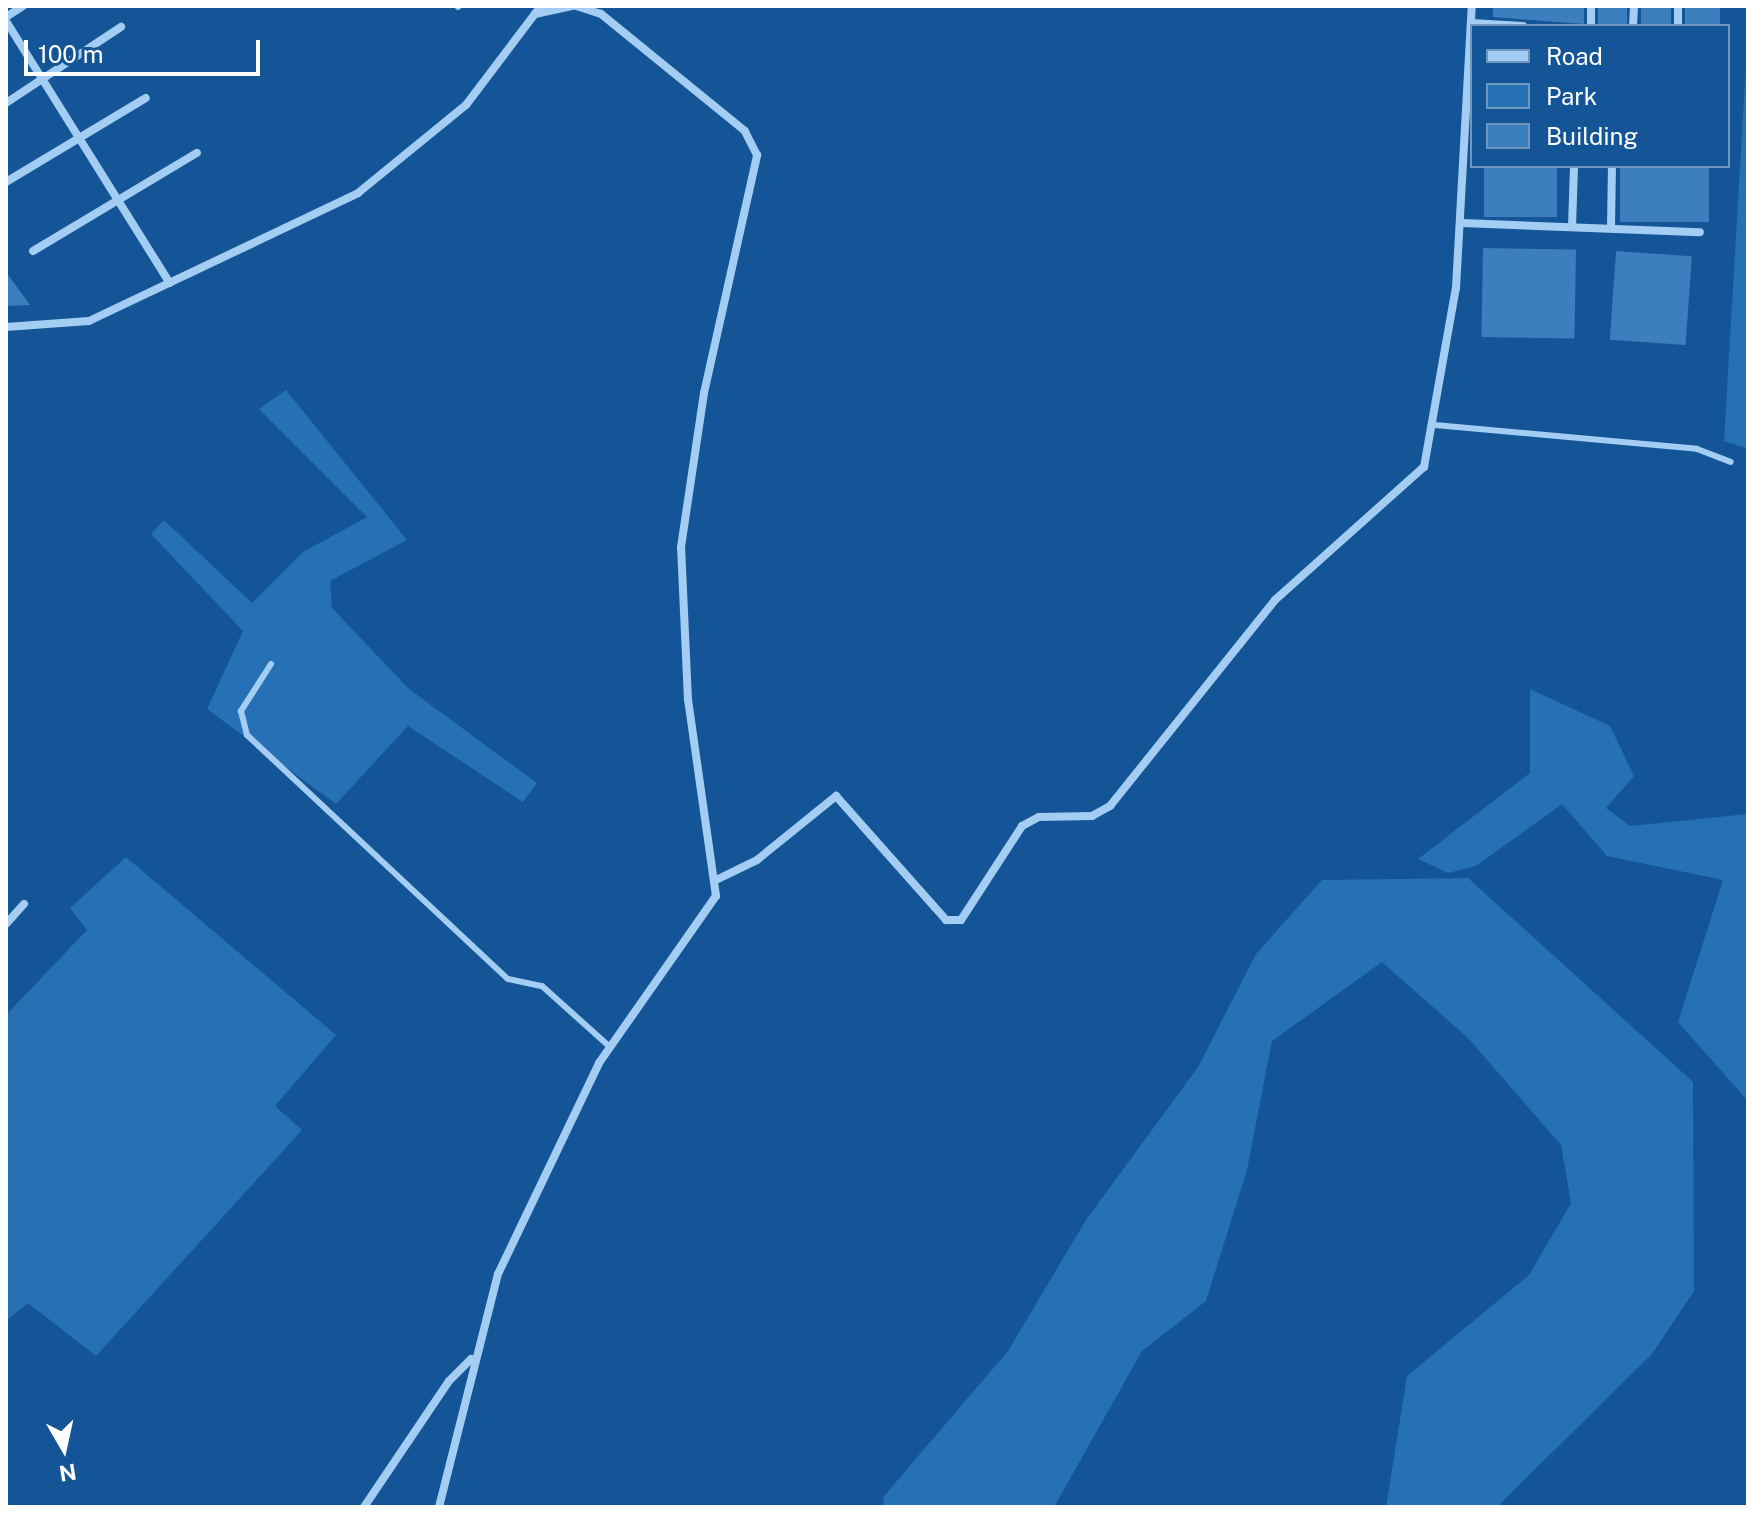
<!DOCTYPE html>
<style>
body{margin:0}
#map{position:relative;width:1754px;height:1513px;overflow:hidden;background:#135596;font-family:"Public Sans",sans-serif}
div>[style]{position:absolute}
.green>*{inset:0;background:#2670b5}
.building>*{inset:0;background:#3c7fbe;transform-origin:0 0}
.service>*{height:6px;margin:-3px;padding:0 3px;transform-origin:3px;border-radius:3px;background:#a4cdf3}
.minor>*{height:8px;margin:-4px;padding:0 4px;transform-origin:4px;border-radius:4px;background:#a4cdf3}
span{translate:-50% -50%;white-space:nowrap;text-align:center;line-height:1.15;-webkit-text-stroke:7px #135596;paint-order:stroke}
.frame{position:absolute;inset:0;border:8px solid #fff;pointer-events:none}
.legend{position:absolute;left:1470px;top:24px;width:260px;height:144px;box-sizing:border-box;background:#135596;border:2px solid #7199c0;margin:0;padding:10px 14px;list-style:none;font-size:24px;color:#fff}
.legend li{display:flex;align-items:center;gap:16px;height:40px}
.legend b{width:40px;border:2px solid #7199c0}
.north{position:absolute;left:24px;top:1409px;width:80px;height:80px;-webkit-text-stroke:6px #135596;paint-order:stroke;rotate:171deg;font-size:22px;font-weight:700;line-height:32px;text-align:center;color:#fff}
.north::after{content:'';display:block;margin:auto;width:28px;height:36px;background:#fff;clip-path:polygon(50% 0,100% 100%,50% 72%,0 100%)}
.scale{position:absolute;left:24px;top:40px;width:236px;height:36px;box-sizing:border-box;border:4px solid #fff;border-top:0;padding-left:10px;font-size:24px;line-height:28px;white-space:nowrap;color:#fff;-webkit-text-stroke:6px #135596;paint-order:stroke}
</style>
<div id="map">
<div class="green">
<i style="clip-path:polygon(1748px 30px,1748px 449px,1724px 441px)"></i>
<i style="clip-path:polygon(286px 390px,407px 540px,330px 581px,332px 608px,409px 689px,537px 783px,523px 802px,408px 726px,336px 804px,207px 709px,243px 631px,151px 534px,164px 520px,252px 603px,303px 552px,367px 517px,259px 409px)"></i>
<i style="clip-path:polygon(1530px 689px,1610px 726px,1634px 776px,1606px 808px,1630px 826px,1748px 814px,1748px 1101px,1678px 1022px,1723px 880px,1607px 856px,1562px 804px,1476px 866px,1448px 873px,1418px 859px,1530px 773px)"></i>
<i style="clip-path:polygon(126px 857px,336px 1035px,275px 1106px,302px 1130px,96px 1356px,28px 1303px,6px 1321px,6px 1015px,87px 930px,70px 908px)"></i>
<i style="clip-path:polygon(1468px 878px,1693px 1082px,1694px 1291px,1652px 1354px,1497px 1507px,1386px 1507px,1407px 1376px,1529px 1275px,1571px 1203px,1561px 1145px,1468px 1038px,1382px 962px,1272px 1041px,1247px 1170px,1206px 1301px,1142px 1351px,1054px 1507px,883px 1507px,884px 1496px,1008px 1351px,1086px 1220px,1198px 1067px,1256px 954px,1322px 880px)"></i>
</div>
<div class="building">
<i style="clip-path:polygon(1493px 6px,1584px 6px,1584px 24px,1493px 17px)"></i>
<i style="left:1598px;top:6px;width:29px;height:19px"></i>
<i style="left:1641px;top:6px;width:30px;height:20px"></i>
<i style="left:1685px;top:6px;width:35px;height:20px"></i>
<i style="left:1484px;top:166px;width:73px;height:51px"></i>
<i style="left:1620px;top:166px;width:89px;height:56px"></i>
<i style="left:1483px;top:248px;width:93px;height:89px;rotate:1deg"></i>
<i style="left:1616px;top:251px;width:76px;height:89px;rotate:4deg"></i>
<i style="clip-path:polygon(6px 272px,30px 305px,6px 306px)"></i>
</div>
<div class="service">
<i style="left:458px;top:6px;width:1px;rotate:90deg"></i>
<i style="left:1435px;top:425px;width:263px;rotate:5.2deg"></i>
<i style="left:1697px;top:449px;width:36px;rotate:21deg"></i>
<i style="left:271px;top:664px;width:56px;rotate:122.6deg"></i>
<i style="left:241px;top:711px;width:25px;rotate:76deg"></i>
<i style="left:247px;top:735px;width:357px;rotate:43.1deg"></i>
<i style="left:508px;top:979px;width:35px;rotate:12deg"></i>
<i style="left:542px;top:986px;width:91px;rotate:41.9deg"></i>
</div>
<div class="minor">
<i style="left:535px;top:14px;width:40px;rotate:-12deg"></i>
<i style="left:6px;top:17px;width:20px;rotate:-33deg"></i>
<i style="left:6px;top:21px;width:309px;rotate:58deg"></i>
<i style="left:1471px;top:23px;width:52px;rotate:3.3deg"></i>
<i style="left:1591px;top:26px;width:20px;rotate:-90deg"></i>
<i style="left:1633px;top:26px;width:20px;rotate:-87deg"></i>
<i style="left:1678px;top:26px;width:20px;rotate:-90deg"></i>
<i style="left:6px;top:103px;width:138px;rotate:-33.5deg"></i>
<i style="left:6px;top:182px;width:163px;rotate:-31deg"></i>
<i style="left:1462px;top:223px;width:238px;rotate:2.2deg"></i>
<i style="left:1572px;top:227px;width:61px;rotate:-88.1deg"></i>
<i style="left:1611px;top:228px;width:62px;rotate:-89.1deg"></i>
<i style="left:33px;top:251px;width:191px;rotate:-30.9deg"></i>
<i style="left:6px;top:327px;width:83px;rotate:-4.1deg"></i>
<i style="left:89px;top:321px;width:298px;rotate:-25.4deg"></i>
<i style="left:358px;top:193px;width:139px;rotate:-39.2deg"></i>
<i style="left:466px;top:105px;width:124px;rotate:-52.9deg"></i>
<i style="left:716px;top:880px;width:46px;rotate:-26deg"></i>
<i style="left:757px;top:860px;width:102px;rotate:-39deg"></i>
<i style="left:836px;top:796px;width:166px;rotate:48.4deg"></i>
<i style="left:946px;top:920px;width:15px"></i>
<i style="left:961px;top:920px;width:112px;rotate:-57deg"></i>
<i style="left:1022px;top:826px;width:19px;rotate:-28deg"></i>
<i style="left:1039px;top:817px;width:53px;rotate:-1.1deg"></i>
<i style="left:1092px;top:816px;width:21px;rotate:-29deg"></i>
<i style="left:1110px;top:806px;width:264px;rotate:-51.3deg"></i>
<i style="left:1275px;top:600px;width:200px;rotate:-41.8deg"></i>
<i style="left:1424px;top:467px;width:182px;rotate:-79.9deg"></i>
<i style="left:1456px;top:288px;width:282px;rotate:-86.8deg"></i>
<i style="left:6px;top:924px;width:27px;rotate:-48deg"></i>
<i style="left:364px;top:1507px;width:152px;rotate:-56deg"></i>
<i style="left:449px;top:1381px;width:31px;rotate:-45deg"></i>
<i style="left:439px;top:1507px;width:240px;rotate:-75.8deg"></i>
<i style="left:498px;top:1274px;width:234px;rotate:-64.4deg"></i>
<i style="left:599px;top:1063px;width:204px;rotate:-55deg"></i>
<i style="left:716px;top:896px;width:198px;rotate:-98.1deg"></i>
<i style="left:688px;top:700px;width:153px;rotate:-92.6deg"></i>
<i style="left:681px;top:547px;width:156px;rotate:-81.5deg"></i>
<i style="left:704px;top:393px;width:244px;rotate:-77.4deg"></i>
<i style="left:757px;top:155px;width:27px;rotate:-117deg"></i>
<i style="left:745px;top:131px;width:186px;rotate:-140.9deg"></i>
<i style="left:601px;top:14px;width:26px;rotate:-162deg"></i>
</div>
<div class="frame"></div>
<ul class="legend">
<li><b style="height:10px;background:#a4cdf3"></b>Road</li>
<li><b style="height:22px;background:#2670b5"></b>Park</li>
<li><b style="height:22px;background:#3c7fbe"></b>Building</li>
</ul>
<div class="north">N</div>
<div class="scale">100 m</div>
</div>
